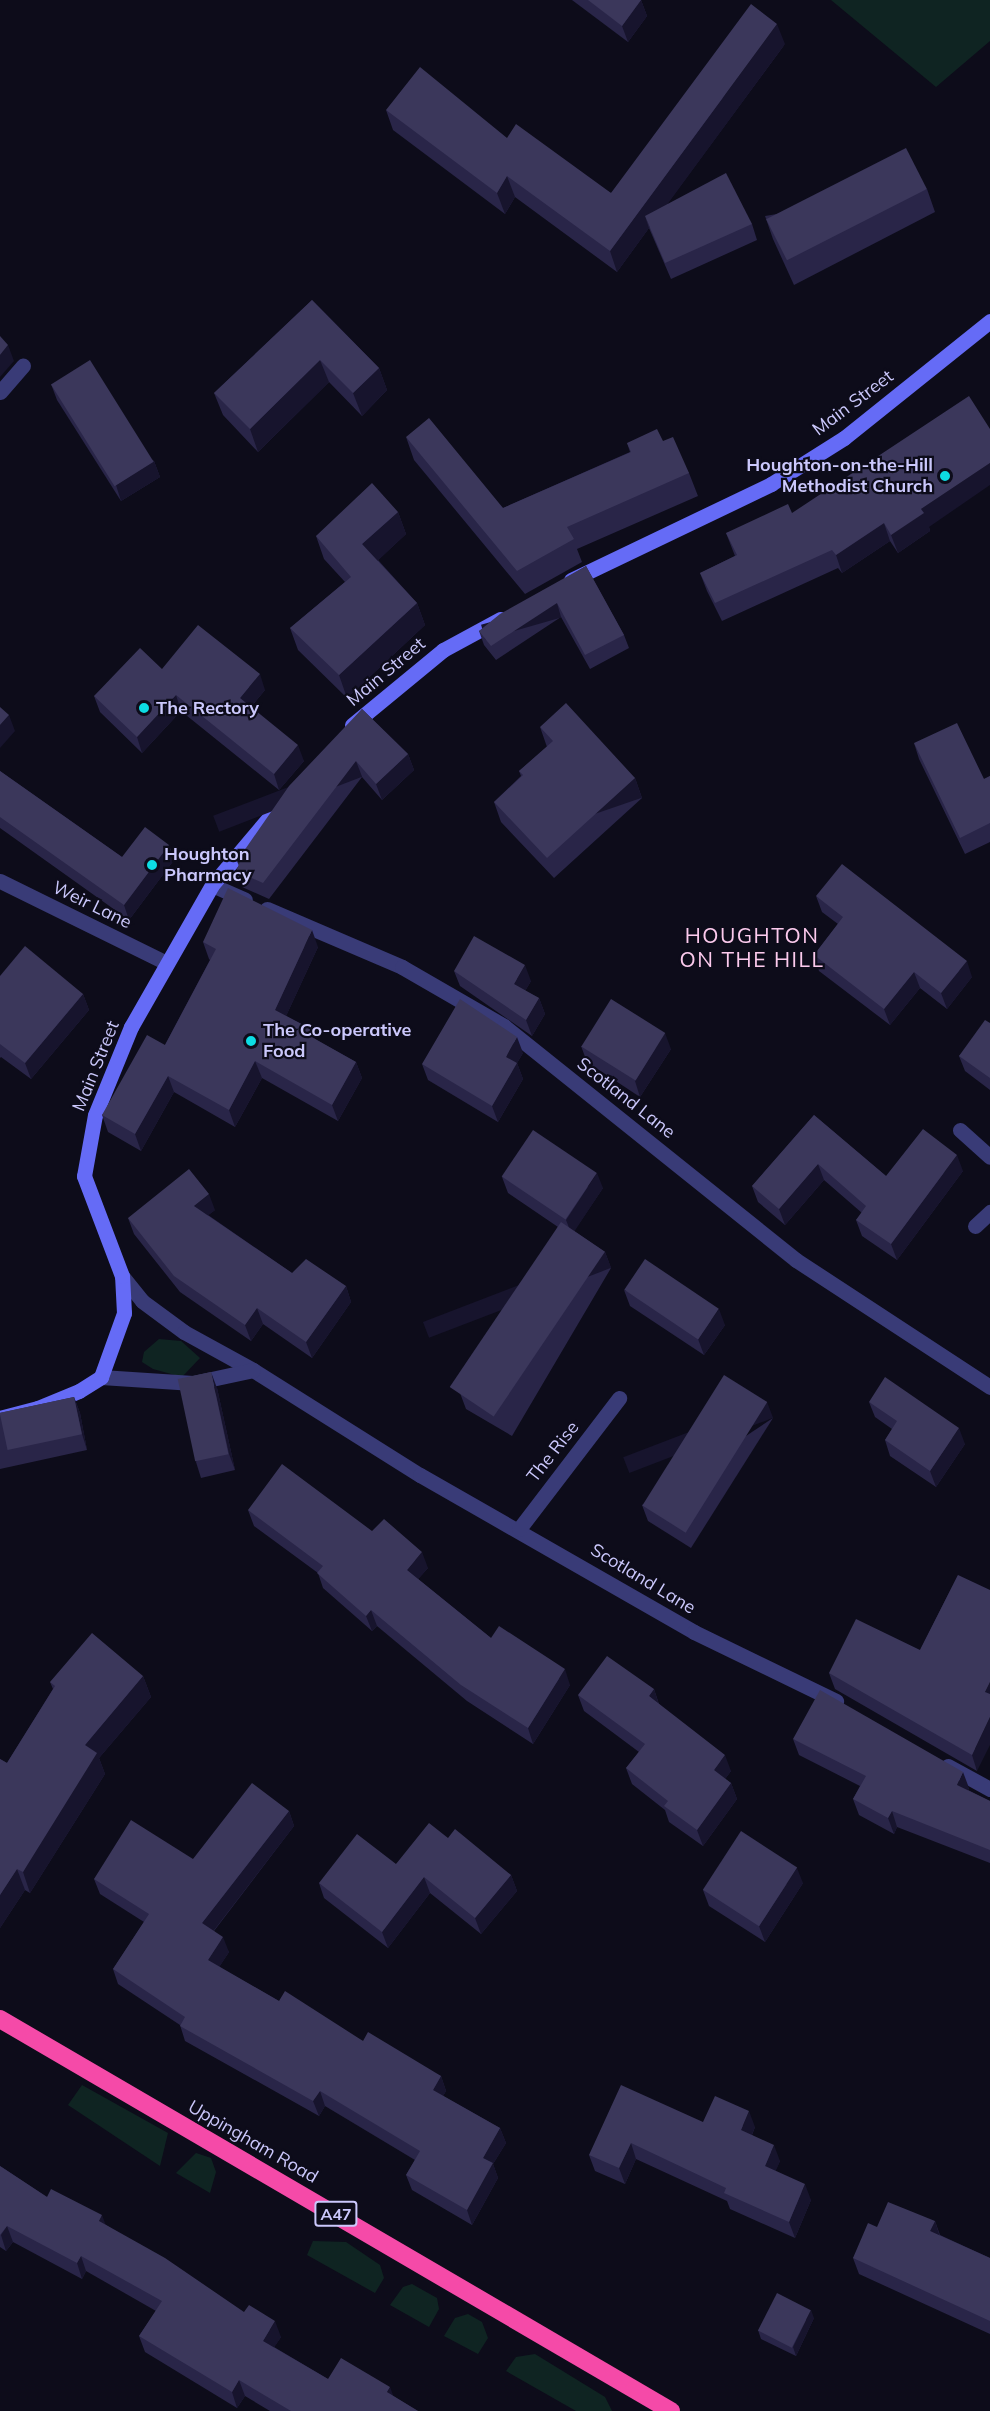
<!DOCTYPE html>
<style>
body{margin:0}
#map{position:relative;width:990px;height:2411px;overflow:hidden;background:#0d0c1a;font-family:Mulish,sans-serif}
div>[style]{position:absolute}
.green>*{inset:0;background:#0f2422}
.street>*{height:15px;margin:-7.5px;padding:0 7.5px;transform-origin:7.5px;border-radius:7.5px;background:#393b77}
.secondary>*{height:15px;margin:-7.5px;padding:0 7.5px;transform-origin:7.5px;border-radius:7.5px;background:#656bf6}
.highway>*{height:18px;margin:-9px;padding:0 9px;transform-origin:9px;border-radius:9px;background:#f54aa8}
.wall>*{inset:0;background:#292548}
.shaded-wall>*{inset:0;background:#17142d;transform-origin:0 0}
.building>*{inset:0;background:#3b375b;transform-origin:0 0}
.dots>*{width:16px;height:16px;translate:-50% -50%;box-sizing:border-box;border:3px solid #0d0c1a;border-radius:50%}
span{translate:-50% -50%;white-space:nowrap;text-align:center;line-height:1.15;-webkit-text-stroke:4.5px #0d0c1a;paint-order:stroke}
.shield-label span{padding:2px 4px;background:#0d0c1a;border:2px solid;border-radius:4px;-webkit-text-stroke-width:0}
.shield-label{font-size:16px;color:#cbc8fc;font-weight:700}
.street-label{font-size:18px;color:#cbc8fc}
.poi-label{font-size:18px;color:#cbc8fc;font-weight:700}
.right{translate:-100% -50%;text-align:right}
.left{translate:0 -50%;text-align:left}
.quarter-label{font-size:21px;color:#fccaed;letter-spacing:1.5px}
</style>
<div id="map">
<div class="green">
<i style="clip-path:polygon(831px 0,990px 0,990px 41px,936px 87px)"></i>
<i style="clip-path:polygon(159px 1339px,181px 1341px,200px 1358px,182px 1377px,153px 1369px,142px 1362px,144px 1352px)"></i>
<i style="clip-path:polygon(82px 2085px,168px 2133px,160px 2166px,68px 2105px)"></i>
<i style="clip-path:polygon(196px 2153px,211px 2158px,216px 2172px,210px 2193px,176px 2173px)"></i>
<i style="clip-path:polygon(313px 2241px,346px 2242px,380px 2265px,384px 2278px,375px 2293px,307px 2255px)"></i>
<i style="clip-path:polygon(412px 2284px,437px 2298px,439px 2309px,429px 2327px,390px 2305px,403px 2287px)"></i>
<i style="clip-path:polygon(468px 2314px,482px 2322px,488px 2338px,478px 2354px,444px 2336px,455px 2318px)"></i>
<i style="clip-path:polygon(535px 2354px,605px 2397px,612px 2411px,576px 2411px,506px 2371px,516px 2357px)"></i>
</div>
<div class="street">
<i style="left:0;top:392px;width:35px;rotate:-49deg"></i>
<i style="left:0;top:881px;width:186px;rotate:26.2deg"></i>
<i style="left:212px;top:885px;width:36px;rotate:24deg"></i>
<i style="left:267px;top:909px;width:147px;rotate:23.2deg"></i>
<i style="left:402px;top:967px;width:118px;rotate:30deg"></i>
<i style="left:504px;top:1026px;width:374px;rotate:38.7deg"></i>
<i style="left:796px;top:1260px;width:232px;rotate:33.2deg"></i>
<i style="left:960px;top:1130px;width:40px;rotate:42deg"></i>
<i style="left:975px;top:1226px;width:21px;rotate:-43deg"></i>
<i style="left:122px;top:1276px;width:32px;rotate:51deg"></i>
<i style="left:142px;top:1301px;width:52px;rotate:36.4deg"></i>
<i style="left:184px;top:1332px;width:79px;rotate:28.8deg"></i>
<i style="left:253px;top:1370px;width:197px;rotate:32.2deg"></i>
<i style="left:420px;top:1475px;width:316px;rotate:29.8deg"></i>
<i style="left:694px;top:1632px;width:158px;rotate:25.9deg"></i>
<i style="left:101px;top:1377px;width:92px;rotate:3.7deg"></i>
<i style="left:193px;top:1383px;width:61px;rotate:-12.2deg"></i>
<i style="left:519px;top:1529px;width:165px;rotate:-52.6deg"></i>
<i style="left:948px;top:1766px;width:48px;rotate:28.7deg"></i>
</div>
<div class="secondary">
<i style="left:571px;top:580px;width:222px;rotate:-25.6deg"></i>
<i style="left:771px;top:484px;width:86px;rotate:-32.2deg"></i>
<i style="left:844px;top:438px;width:187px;rotate:-38.7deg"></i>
<i style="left:352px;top:725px;width:118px;rotate:-39.5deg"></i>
<i style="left:443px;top:650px;width:65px;rotate:-28.5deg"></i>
<i style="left:0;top:1418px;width:39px;rotate:-15deg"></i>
<i style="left:38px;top:1408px;width:44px;rotate:-22.5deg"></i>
<i style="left:79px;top:1391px;width:26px;rotate:-32deg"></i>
<i style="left:101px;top:1377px;width:68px;rotate:-70.2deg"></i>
<i style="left:124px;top:1313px;width:37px;rotate:-93deg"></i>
<i style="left:122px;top:1276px;width:107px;rotate:-110.8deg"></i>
<i style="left:84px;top:1176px;width:62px;rotate:-79.8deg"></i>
<i style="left:95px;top:1115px;width:95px;rotate:-67.8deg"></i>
<i style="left:131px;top:1027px;width:163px;rotate:-60.3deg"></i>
<i style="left:212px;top:885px;width:93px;rotate:-49.8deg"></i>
</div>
<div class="highway">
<i style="left:0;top:2019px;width:777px;rotate:30.29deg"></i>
</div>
<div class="wall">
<i style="clip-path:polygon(572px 0,641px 0,647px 16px,628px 42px)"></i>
<i style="clip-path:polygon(785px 44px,667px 204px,752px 224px,757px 240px,671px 279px,649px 228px,617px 272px,515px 197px,505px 214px,393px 130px,386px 110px,507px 138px,611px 193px)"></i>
<i style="clip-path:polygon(927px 189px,935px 212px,794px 285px,773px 239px,765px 216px)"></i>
<i style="clip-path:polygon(312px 300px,379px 368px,387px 390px,362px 416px,329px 382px,258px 452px,223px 415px,214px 393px)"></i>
<i style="clip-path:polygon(51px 384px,154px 461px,160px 477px,121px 501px,57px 400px)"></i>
<i style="clip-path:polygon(406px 437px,503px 508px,630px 452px,627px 443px,663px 441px,689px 473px,698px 496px,577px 549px,582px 562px,525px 594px,414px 460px)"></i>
<i style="clip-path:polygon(398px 512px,406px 534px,378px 560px,417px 603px,425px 625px,347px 698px,298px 650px,290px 628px,345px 582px,324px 559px,316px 536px)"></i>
<i style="clip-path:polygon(792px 513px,929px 527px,930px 531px,898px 553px,890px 541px,842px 573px,838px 568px,722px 621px,707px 591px,700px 573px,735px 556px,726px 533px)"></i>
<i style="clip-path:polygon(586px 566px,624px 635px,629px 648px,590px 669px,561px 617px,496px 660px,484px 645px,479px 631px)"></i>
<i style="clip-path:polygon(162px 669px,265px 690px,251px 707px,304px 761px,279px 790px,181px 711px,142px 753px,100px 712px,94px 696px)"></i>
<i style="clip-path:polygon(362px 709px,408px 754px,414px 770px,382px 800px,362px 777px,269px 899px,242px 887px,236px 871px,239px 866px,237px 861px)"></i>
<i style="clip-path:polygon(540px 727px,635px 778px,642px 798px,554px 878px,501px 822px,494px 802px,521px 776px,519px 771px,547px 747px)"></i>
<i style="clip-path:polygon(914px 743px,984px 779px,990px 776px,990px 842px,965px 854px,919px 759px)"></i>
<i style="clip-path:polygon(0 771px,122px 857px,169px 845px,174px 860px,129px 920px,0 828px)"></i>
<i style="clip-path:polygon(816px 896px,972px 977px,947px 1009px,920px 988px,890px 1025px,819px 971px,814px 955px,838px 924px,822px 912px)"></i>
<i style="clip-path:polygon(203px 942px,318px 947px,286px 1016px,311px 1029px,315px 1039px,356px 1062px,362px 1078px,338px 1121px,262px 1078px,235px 1127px,174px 1092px,141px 1151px,108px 1132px,102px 1115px,165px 1045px,210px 960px,209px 959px)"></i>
<i style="clip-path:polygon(454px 971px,531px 981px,525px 991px,539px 998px,545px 1014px,532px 1036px,460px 986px)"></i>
<i style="clip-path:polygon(0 976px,83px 994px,89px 1010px,31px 1079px,1px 1057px,0 1058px)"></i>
<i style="clip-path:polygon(990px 1023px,990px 1090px,965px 1071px,959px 1056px)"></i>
<i style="clip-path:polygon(581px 1046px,671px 1049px,640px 1097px,587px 1062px)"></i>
<i style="clip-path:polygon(523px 1053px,517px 1063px,523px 1079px,498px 1122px,428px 1080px,422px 1064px)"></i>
<i style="clip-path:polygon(814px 1115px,886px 1176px,963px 1171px,897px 1260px,862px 1236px,856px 1220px,862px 1213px,824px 1180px,785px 1225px,758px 1202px,752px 1186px)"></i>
<i style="clip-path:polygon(502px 1177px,603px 1188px,574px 1231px,605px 1252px,611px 1268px,512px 1436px,466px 1409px,460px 1393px,558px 1227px,508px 1193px)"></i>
<i style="clip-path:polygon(215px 1210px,208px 1215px,292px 1273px,346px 1286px,351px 1302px,312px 1358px,263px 1324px,251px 1341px,180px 1292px,134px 1234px,128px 1218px)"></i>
<i style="clip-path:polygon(624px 1290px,725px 1325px,704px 1355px,630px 1306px)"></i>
<i style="clip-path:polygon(217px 1388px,235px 1470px,201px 1478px,196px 1462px)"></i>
<i style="clip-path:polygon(74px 1397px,80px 1413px,87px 1450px,0 1469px,0 1413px)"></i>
<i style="clip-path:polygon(869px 1402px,965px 1444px,936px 1487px,890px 1456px,885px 1440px,892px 1429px,875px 1417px)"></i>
<i style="clip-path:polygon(773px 1418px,691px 1548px,648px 1521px,642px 1505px)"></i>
<i style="clip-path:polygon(248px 1510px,372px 1531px,428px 1568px,418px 1579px,491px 1638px,570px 1685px,533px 1744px,467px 1701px,377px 1626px,372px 1631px,323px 1588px,318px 1573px,254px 1526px)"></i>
<i style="clip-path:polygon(958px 1575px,977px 1771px,835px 1689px,829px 1673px,920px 1650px)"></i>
<i style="clip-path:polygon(143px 1676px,151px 1697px,99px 1758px,105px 1774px,30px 1893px,25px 1890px,0 1928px,0 1759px,7px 1763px,53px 1689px,50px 1682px)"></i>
<i style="clip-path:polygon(654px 1689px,659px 1704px,731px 1771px,725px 1779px,731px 1783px,737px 1799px,703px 1846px,669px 1822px,665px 1810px,632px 1784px,626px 1768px,639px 1752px,584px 1711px,578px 1695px)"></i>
<i style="clip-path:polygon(793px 1739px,969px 1788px,968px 1790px,990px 1801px,990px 1863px,897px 1827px,894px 1834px,859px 1815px,853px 1799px,860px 1786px,799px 1755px)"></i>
<i style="clip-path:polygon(289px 1811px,294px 1826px,214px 1931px,229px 1952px,219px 1967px,279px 2001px,363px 2041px,441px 2076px,446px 2091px,443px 2096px,500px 2128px,506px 2143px,493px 2164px,498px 2178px,472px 2225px,412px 2190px,406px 2175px,415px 2160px,325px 2106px,319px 2116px,185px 2041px,180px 2025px,118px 1984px,113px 1969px,144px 1922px,100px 1894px,94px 1879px,193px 1859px)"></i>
<i style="clip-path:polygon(448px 1838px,511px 1875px,517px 1891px,481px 1934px,430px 1893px,388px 1948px,324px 1898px,319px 1883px,396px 1864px)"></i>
<i style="clip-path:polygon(803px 1883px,765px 1942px,709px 1906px,703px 1890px)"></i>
<i style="clip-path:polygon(703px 2122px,755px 2127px,752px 2135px,780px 2161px,775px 2171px,811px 2200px,795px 2238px,730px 2209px,727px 2201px,636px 2159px,625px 2184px,595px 2171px,589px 2155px)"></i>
<i style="clip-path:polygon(0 2166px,47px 2197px,106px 2225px,281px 2337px,274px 2347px,328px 2379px,393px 2396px,418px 2411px,270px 2411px,245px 2396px,237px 2408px,145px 2352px,139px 2336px,156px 2311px,86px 2271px,82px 2279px,13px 2242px,6px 2251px,0 2247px)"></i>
<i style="clip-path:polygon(935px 2221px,940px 2235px,990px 2258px,990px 2334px,859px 2274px,853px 2258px,877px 2227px)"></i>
<i style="clip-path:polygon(814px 2318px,796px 2356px,761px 2339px,758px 2330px)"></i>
</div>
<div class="shaded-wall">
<i style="clip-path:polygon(641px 0,647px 16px,628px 42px,622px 26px)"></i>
<i style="clip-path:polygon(777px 24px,785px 44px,650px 228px,645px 216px,649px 228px,617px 272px,610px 251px)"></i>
<i style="clip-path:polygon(507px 176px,515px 197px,505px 214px,497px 193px)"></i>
<i style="clip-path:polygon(8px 345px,14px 361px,0 377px,0 355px)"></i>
<i style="clip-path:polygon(320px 360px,329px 382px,258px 452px,250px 429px)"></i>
<i style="clip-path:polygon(379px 368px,387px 390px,362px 416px,353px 393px)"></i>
<i style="clip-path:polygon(154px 461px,160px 477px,121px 501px,116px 485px)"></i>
<i style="clip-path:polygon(990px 463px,990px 485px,929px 527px,930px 531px,898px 553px,891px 535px,921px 509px)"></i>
<i style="clip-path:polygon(398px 512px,406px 534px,371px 567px,362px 544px)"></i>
<i style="clip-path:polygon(884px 523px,890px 541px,842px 573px,836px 555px)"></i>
<i style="clip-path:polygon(417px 603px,425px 625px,347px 698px,339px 675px)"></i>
<i style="left:557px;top:603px;width:15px;height:79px;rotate:74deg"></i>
<i style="clip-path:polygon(260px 674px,265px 690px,245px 714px,240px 698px)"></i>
<i style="clip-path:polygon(176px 695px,181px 711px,142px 753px,137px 737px)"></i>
<i style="clip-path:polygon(9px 715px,15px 731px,0 748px,0 725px)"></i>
<i style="clip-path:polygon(298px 745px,304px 761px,279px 790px,274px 774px)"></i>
<i style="clip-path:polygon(408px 754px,414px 770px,382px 800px,376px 784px)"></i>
<i style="left:356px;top:761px;width:17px;height:153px;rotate:69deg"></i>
<i style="left:635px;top:778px;width:21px;height:119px;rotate:71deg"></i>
<i style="clip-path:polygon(169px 845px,174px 860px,129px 920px,124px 905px)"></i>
<i style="clip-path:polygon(312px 930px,318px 947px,281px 1027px,275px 1010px)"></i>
<i style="clip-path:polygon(967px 961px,972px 977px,947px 1009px,941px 993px)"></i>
<i style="clip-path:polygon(525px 965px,531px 981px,520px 1000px,514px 984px)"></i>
<i style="clip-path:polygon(914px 972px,920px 988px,890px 1025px,884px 1009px)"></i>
<i style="clip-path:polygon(83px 994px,89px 1010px,31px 1079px,25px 1063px)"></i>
<i style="clip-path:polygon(539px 998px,545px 1014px,532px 1036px,526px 1020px)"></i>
<i style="clip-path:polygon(311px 1029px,317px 1045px,308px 1035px)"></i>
<i style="clip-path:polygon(665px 1033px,671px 1049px,640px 1097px,635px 1081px)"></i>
<i style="clip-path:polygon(517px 1037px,523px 1053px,512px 1072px,506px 1057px)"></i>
<i style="clip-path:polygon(255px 1061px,262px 1078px,235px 1127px,229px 1110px)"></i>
<i style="clip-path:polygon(356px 1062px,362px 1078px,338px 1121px,332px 1105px)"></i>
<i style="clip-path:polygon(517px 1063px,523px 1079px,498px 1122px,492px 1106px)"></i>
<i style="clip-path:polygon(168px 1076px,174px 1092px,141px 1151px,135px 1134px)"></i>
<i style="clip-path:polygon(957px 1155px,963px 1171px,897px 1260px,891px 1244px)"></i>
<i style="clip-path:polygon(818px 1164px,824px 1180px,785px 1225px,779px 1209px)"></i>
<i style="clip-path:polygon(597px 1173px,603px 1188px,572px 1235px,566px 1220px)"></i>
<i style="clip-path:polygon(209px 1194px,215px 1210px,200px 1222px,194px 1206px)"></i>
<i style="left:605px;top:1252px;width:17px;height:195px;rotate:69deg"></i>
<i style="clip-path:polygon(346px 1286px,351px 1302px,312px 1358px,306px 1342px)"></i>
<i style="clip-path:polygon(257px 1308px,263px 1324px,251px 1341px,245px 1325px)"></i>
<i style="clip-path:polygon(719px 1309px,725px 1325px,704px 1355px,698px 1339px)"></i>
<i style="clip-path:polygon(211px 1372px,217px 1388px,235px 1470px,229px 1454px)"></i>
<i style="clip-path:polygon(74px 1397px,80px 1413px,87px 1450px,82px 1434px)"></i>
<i style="left:767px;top:1402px;width:17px;height:154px;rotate:69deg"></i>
<i style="clip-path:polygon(959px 1428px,965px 1444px,936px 1487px,930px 1471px)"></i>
<i style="clip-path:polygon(422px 1552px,428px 1568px,412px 1586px,407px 1570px)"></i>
<i style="clip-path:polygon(371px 1610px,377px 1626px,372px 1631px,366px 1616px)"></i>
<i style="clip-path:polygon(565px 1669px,570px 1685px,533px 1744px,528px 1728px)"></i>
<i style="clip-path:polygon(143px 1676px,151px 1697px,99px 1758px,105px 1774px,30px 1893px,23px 1872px,85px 1745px)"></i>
<i style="clip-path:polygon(990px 1682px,990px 1705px,985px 1692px)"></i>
<i style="clip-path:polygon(654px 1689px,659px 1705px,649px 1696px)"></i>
<i style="clip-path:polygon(990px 1717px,990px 1745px,977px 1771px,972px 1755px)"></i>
<i style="clip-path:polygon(725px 1755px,731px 1771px,720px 1786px,714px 1770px)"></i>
<i style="clip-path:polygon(963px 1772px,969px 1788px,963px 1800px,957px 1785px)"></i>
<i style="clip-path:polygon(731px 1783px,737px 1799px,703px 1846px,697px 1830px)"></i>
<i style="clip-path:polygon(289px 1811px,294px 1826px,208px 1938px,202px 1923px)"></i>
<i style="clip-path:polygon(892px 1811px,897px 1827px,894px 1834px,888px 1818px)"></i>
<i style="clip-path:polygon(797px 1868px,803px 1883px,765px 1942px,759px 1926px)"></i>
<i style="clip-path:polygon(17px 1869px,25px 1890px,0 1928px,0 1895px)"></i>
<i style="clip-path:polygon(511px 1875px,517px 1891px,481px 1934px,475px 1918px)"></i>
<i style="clip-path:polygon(424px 1877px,430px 1893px,388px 1948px,382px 1932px)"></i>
<i style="clip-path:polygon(223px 1937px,229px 1952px,214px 1975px,208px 1960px)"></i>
<i style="clip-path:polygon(441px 2076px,446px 2091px,438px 2105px,433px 2090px)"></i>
<i style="clip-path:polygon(320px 2091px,325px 2106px,319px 2116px,313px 2101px)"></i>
<i style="clip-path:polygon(749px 2111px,755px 2127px,747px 2146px,741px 2130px)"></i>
<i style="clip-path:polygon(500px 2128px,506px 2143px,493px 2164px,498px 2178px,472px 2225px,467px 2210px,483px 2158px)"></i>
<i style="clip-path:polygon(631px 2143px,636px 2159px,625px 2184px,619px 2168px)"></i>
<i style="clip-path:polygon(774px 2145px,780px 2161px,771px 2182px,765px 2166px)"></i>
<i style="clip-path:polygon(805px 2184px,811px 2200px,795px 2238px,789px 2222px)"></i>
<i style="clip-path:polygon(102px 2215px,108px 2231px,99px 2221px)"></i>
<i style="clip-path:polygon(935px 2221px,940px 2237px,930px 2231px)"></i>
<i style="clip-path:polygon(7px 2226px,13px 2242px,6px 2251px,1px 2235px)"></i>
<i style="clip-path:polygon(81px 2256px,86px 2271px,82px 2279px,77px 2263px)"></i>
<i style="clip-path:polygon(811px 2310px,814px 2318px,796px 2356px,793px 2347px)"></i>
<i style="clip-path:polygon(275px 2321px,281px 2337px,268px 2357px,263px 2341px)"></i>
<i style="clip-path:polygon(239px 2380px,245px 2396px,237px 2408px,232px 2392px)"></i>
<i style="clip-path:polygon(390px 2387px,396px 2403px,387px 2392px)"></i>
</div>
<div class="building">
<i style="clip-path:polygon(588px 0,641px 0,622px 26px)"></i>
<i style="clip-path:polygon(751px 4px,777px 24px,610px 251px,507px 176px,497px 193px,386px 110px,420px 67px,507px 138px,516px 124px,611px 193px)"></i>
<i style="left:906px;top:148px;width:46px;height:157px;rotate:63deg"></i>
<i style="clip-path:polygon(726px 173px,752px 224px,665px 263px,645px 216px)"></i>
<i style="clip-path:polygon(312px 300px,379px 368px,353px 393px,320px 360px,250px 429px,214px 393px)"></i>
<i style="clip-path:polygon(0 336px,8px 345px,0 355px)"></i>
<i style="left:90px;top:360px;width:120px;height:46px;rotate:58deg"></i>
<i style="clip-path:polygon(969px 396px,990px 429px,990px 463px,921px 509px,924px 513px,891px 535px,884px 523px,836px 555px,832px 550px,715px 603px,700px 573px,737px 555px,726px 533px,788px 504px,792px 513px)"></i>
<i style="clip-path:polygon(429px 418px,503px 508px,631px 452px,627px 443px,657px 429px,663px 441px,673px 437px,689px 473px,567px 527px,574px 539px,517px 571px,406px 437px)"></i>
<i style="clip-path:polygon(372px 483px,398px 512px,362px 544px,417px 603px,339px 675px,290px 628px,351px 577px,316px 536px)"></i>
<i style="clip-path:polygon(586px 566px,624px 635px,585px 655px,557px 603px,491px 646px,479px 631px,500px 614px)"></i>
<i style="clip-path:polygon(198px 625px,260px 674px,240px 698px,298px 745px,274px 774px,176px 695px,137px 737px,94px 696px,140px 648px,162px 669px)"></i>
<i style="clip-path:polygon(566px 703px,635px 778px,547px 858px,494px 802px,523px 775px,519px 771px,553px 741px,540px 727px)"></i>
<i style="clip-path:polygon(0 707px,9px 715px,0 725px)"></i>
<i style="clip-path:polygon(362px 709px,408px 754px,376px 784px,356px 761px,263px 883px,236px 871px,240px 862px,237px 861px,289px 786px)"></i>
<i style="clip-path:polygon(957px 723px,984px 779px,990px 776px,990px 823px,960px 838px,914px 743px)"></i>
<i style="clip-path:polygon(0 771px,122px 857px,145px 827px,169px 845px,124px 905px,0 817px)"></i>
<i style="clip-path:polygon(842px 864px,967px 961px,941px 993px,914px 972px,884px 1009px,814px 955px,843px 917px,816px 896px)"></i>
<i style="clip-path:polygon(228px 888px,312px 930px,275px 1010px,311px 1029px,308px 1035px,356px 1062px,332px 1105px,255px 1061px,229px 1110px,168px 1076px,135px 1134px,102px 1115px,147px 1035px,165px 1045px,216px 949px,203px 942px)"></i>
<i style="clip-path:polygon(474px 936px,525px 965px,514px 984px,539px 998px,526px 1020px,454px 971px)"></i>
<i style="clip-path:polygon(25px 946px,83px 994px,25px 1063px,0 1044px,0 976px)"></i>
<i style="clip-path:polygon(460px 999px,517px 1037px,506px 1057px,517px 1063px,492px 1106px,422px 1064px)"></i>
<i style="left:611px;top:999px;width:64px;height:56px;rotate:32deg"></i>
<i style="clip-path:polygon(985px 1020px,990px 1023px,990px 1078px,959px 1056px)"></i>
<i style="clip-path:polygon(814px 1115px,886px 1176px,923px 1129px,957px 1155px,891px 1244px,856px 1220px,866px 1206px,818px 1164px,779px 1209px,752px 1186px)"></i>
<i style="left:533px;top:1130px;width:77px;height:56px;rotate:34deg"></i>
<i style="clip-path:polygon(189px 1169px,209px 1194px,194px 1206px,292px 1273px,306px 1259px,346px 1286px,306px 1342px,257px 1308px,245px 1325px,174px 1276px,128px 1218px)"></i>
<i style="left:561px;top:1222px;width:53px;height:199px;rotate:34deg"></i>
<i style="left:645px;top:1259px;width:89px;height:37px;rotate:34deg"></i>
<i style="left:211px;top:1372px;width:84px;height:34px;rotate:78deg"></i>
<i style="left:724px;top:1375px;width:51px;height:154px;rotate:32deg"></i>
<i style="clip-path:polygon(885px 1377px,959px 1428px,930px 1471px,885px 1440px,897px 1421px,869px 1402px)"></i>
<i style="left:74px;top:1397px;width:38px;height:76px;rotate:78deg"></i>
<i style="clip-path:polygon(282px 1464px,372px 1531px,384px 1519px,422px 1552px,407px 1570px,491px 1638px,499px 1626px,565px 1669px,528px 1728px,461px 1685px,371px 1610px,366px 1616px,317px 1573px,323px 1566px,248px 1510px)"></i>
<i style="clip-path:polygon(958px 1575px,990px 1590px,990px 1682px,985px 1692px,990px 1694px,990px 1717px,972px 1755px,829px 1673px,856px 1619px,920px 1650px)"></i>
<i style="clip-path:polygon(92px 1633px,143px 1676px,85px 1745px,97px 1753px,23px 1872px,17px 1869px,0 1895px,0 1759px,7px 1763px,55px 1686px,50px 1682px)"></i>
<i style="clip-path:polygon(607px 1656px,654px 1689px,649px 1696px,725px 1755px,714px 1770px,731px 1783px,697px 1830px,664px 1806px,668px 1801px,626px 1768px,645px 1744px,578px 1695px)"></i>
<i style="clip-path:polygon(820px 1690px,963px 1772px,957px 1785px,990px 1801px,990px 1850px,892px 1811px,888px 1818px,853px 1799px,866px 1776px,793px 1739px)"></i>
<i style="clip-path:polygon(252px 1783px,289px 1811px,202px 1923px,223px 1937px,208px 1960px,279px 2001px,285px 1991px,363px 2041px,368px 2032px,441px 2076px,433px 2090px,500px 2128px,483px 2158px,493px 2163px,467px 2210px,406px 2175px,420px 2151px,320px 2091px,313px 2101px,180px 2026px,185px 2017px,113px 1969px,149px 1914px,94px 1879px,131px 1820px,193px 1859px)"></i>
<i style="clip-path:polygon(429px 1823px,448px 1838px,455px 1829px,511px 1875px,475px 1918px,424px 1877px,382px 1932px,319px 1883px,357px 1834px,396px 1864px)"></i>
<i style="left:741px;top:1831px;width:67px;height:70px;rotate:33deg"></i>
<i style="clip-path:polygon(621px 2085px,703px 2122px,715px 2096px,749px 2111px,741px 2130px,774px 2145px,765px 2166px,805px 2184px,789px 2222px,724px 2193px,726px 2188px,631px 2143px,619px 2168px,589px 2155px)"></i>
<i style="clip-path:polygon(0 2166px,47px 2197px,51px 2189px,102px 2215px,99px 2221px,165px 2258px,244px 2312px,249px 2305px,275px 2321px,263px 2341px,328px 2379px,341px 2358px,390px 2387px,387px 2392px,418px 2411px,291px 2411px,239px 2380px,232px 2392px,139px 2336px,162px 2301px,81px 2256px,77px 2263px,7px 2226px,0 2235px)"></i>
<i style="clip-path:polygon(888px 2202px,935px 2221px,930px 2231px,990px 2258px,990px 2321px,853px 2258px,868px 2223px,877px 2227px)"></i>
<i style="left:777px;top:2293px;width:38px;height:42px;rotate:27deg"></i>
</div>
<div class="dots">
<i style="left:945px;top:476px;background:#0ddce3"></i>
<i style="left:144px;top:708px;background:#0ddce3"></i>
<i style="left:152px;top:865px;background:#0ddce3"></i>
<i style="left:251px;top:1041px;background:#0ddce3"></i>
</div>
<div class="shield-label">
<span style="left:336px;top:2214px">A47</span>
</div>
<div class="street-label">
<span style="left:853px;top:403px;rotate:-37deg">Main Street</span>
<span style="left:386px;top:672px;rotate:-40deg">Main Street</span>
<span style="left:92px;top:905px;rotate:26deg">Weir Lane</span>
<span style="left:96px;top:1066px;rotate:-68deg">Main Street</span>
<span style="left:626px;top:1098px;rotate:38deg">Scotland Lane</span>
<span style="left:553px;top:1452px;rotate:-52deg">The Rise</span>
<span style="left:643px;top:1579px;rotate:31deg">Scotland Lane</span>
<span style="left:253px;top:2142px;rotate:30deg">Uppingham Road</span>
</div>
<div class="poi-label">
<span class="right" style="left:933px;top:476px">Houghton-on-the-Hill<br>Methodist Church</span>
<span class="left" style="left:156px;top:708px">The Rectory</span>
<span class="left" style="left:164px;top:865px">Houghton<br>Pharmacy</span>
<span class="left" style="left:263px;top:1041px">The Co-operative<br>Food</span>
</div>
<div class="quarter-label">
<span style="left:752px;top:947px">HOUGHTON<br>ON THE HILL</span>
</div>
</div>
